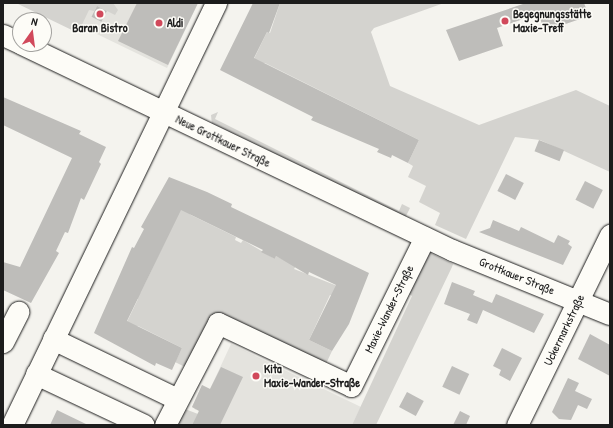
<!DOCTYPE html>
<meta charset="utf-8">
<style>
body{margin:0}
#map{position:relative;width:613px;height:428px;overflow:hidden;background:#f4f3ee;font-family:"Patrick Hand",sans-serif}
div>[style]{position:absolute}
.built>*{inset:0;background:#e4e3de}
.green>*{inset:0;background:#d4d3cf}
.building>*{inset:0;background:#bebdba;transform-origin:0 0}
.roads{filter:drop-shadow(0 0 1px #1c1c1c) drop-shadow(0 0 1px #1c1c1c)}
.minor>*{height:21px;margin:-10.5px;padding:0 10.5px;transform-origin:10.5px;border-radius:10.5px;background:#fdfcf7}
.dots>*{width:11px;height:11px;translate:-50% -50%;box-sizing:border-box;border:2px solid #fdfcf7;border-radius:50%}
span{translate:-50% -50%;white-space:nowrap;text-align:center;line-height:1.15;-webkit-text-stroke:3px #fdfcf7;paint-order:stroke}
.poi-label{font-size:12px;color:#1c1c1c;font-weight:700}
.left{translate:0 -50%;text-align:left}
.street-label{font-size:12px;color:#1c1c1c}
.frame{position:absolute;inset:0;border:4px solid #1c1c1c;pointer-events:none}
.north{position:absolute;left:12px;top:12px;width:40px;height:40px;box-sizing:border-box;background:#fdfcf7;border:1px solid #a3a29f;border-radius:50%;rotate:14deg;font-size:11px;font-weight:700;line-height:16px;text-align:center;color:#1c1c1c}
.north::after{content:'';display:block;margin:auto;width:14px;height:18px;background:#d1495b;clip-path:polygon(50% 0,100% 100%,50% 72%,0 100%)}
</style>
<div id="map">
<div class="built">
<i style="clip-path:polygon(33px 3px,198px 3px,167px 68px)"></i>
<i style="clip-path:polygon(231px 344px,361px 407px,352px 425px,192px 425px,204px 400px,196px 410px,192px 407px,202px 385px,210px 389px)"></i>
</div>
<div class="green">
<i style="clip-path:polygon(16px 3px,113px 3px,118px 10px,115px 15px,97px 6px,94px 11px,89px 10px,78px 33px)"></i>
<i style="clip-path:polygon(280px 3px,444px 3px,374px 28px,371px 32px,390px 86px,479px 125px,576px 90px,610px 106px,610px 172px,540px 140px,515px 137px,466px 239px,435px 225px,440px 213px,419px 202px,426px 186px,408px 177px,413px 166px,408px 163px,419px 140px,265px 63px,252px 63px,267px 32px,270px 33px)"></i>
<i style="clip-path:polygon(218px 112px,215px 119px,399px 211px,402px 204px,410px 208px,405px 218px,212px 125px,211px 115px)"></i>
<i style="clip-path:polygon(182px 206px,191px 215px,236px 237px,235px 240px,241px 243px,243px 240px,275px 259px,276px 256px,296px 266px,294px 269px,340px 287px,335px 297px,330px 295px,309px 340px,332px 351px,324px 368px,215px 316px,189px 369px,175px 362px,182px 348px,138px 326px,125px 326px,138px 299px,136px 298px,141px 292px)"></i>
<i style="clip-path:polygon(424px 250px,453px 264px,452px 267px,376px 425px,352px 425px,412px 296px,404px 290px)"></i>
<i style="clip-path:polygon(185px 409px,198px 414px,192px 425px,177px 425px)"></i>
</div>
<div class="building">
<i style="clip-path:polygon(137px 3px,198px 3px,168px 65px,118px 41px)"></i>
<i style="clip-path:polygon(253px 3px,280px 3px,269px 33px,267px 32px,254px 58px,419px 140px,408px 163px,392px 155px,391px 158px,377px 152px,379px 149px,311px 120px,313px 117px,220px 70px)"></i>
<i style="clip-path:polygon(526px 3px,584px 3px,589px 16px,545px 31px,538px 14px,497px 28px,503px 46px,459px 61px,446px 30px)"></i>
<i style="left:97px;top:6px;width:11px;height:12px;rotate:27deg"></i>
<i style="clip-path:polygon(3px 97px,81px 131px,79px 134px,106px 147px,99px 162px,101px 164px,84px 200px,81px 198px,68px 233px,65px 232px,56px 251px,59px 253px,31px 303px,3px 290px,3px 262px,20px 267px,72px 158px,3px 125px)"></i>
<i style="left:539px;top:140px;width:27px;height:12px;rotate:22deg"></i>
<i style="left:506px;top:174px;width:20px;height:19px;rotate:27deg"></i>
<i style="clip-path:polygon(169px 177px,207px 192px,232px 204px,231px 207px,369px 273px,349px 324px,332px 351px,309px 340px,336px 285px,309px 272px,308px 275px,276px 256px,275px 259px,261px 252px,263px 250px,181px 210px,127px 321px,182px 348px,172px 370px,156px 363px,155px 366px,94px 333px,132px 247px,134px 248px,144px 229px,141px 227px)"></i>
<i style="left:585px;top:181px;width:20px;height:21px;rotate:27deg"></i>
<i style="clip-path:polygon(493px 220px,519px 231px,521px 227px,554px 243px,558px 235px,570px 241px,568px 244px,572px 247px,563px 265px,479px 232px,490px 228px)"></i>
<i style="clip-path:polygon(452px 282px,475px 291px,473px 295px,492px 303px,496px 294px,544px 314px,534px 333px,483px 310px,477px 324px,467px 320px,470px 314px,444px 304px)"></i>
<i style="clip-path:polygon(590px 334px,610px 345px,610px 376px,578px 359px)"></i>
<i style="clip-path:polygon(502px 348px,522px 358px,510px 381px,499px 375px,501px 370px,493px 366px)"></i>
<i style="left:452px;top:366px;width:19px;height:23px;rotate:25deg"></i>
<i style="clip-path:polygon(221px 367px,243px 377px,220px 425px,192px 425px,199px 411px,192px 407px,202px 385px,210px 389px)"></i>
<i style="clip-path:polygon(568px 378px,579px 383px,575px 391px,592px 399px,587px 409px,578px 405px,571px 420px,559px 419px,552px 412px)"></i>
<i style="left:407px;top:392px;width:19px;height:17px;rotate:28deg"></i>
<i style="clip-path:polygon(57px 410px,88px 425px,50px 425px)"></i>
<i style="clip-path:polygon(460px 411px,470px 416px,466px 425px,453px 425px)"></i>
</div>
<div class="roads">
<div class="minor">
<i style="left:3px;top:35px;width:19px;rotate:25deg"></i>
<i style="left:22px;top:44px;width:477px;rotate:25.6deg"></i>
<i style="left:452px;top:250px;width:170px;rotate:22.1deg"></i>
<i style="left:53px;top:339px;width:138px;rotate:25.8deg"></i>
<i style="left:3px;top:342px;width:34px;rotate:-63deg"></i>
<i style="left:36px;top:374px;width:119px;rotate:25.3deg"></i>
<i style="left:12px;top:425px;width:469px;rotate:-64.2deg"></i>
<i style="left:165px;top:425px;width:115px;rotate:-62.5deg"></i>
<i style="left:218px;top:323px;width:147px;rotate:25.3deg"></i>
<i style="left:351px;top:386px;width:166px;rotate:-63.6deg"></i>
<i style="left:517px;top:425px;width:212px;rotate:-63.9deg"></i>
</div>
</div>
<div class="dots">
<i style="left:100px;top:14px;background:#d1495b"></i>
<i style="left:505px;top:21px;background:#d1495b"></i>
<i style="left:159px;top:23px;background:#d1495b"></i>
<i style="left:256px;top:376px;background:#d1495b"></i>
</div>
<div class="poi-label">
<span class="left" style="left:513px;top:21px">Begegnungsstätte<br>Maxie-Treff</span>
<span class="left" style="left:167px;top:23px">Aldi</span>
<span style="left:100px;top:28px">Baran Bistro</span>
<span class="left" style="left:264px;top:376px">Kita<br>Maxie-Wander-Straße</span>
</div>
<div class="street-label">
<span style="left:223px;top:141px;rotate:26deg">Neue Grottkauer Straße</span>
<span style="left:517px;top:276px;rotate:22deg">Grottkauer Straße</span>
<span style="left:389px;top:309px;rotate:-64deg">Maxie-Wander-Straße</span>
<span style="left:564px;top:330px;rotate:-64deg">Uckermarkstraße</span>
</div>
<div class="frame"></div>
<div class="north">N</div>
</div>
